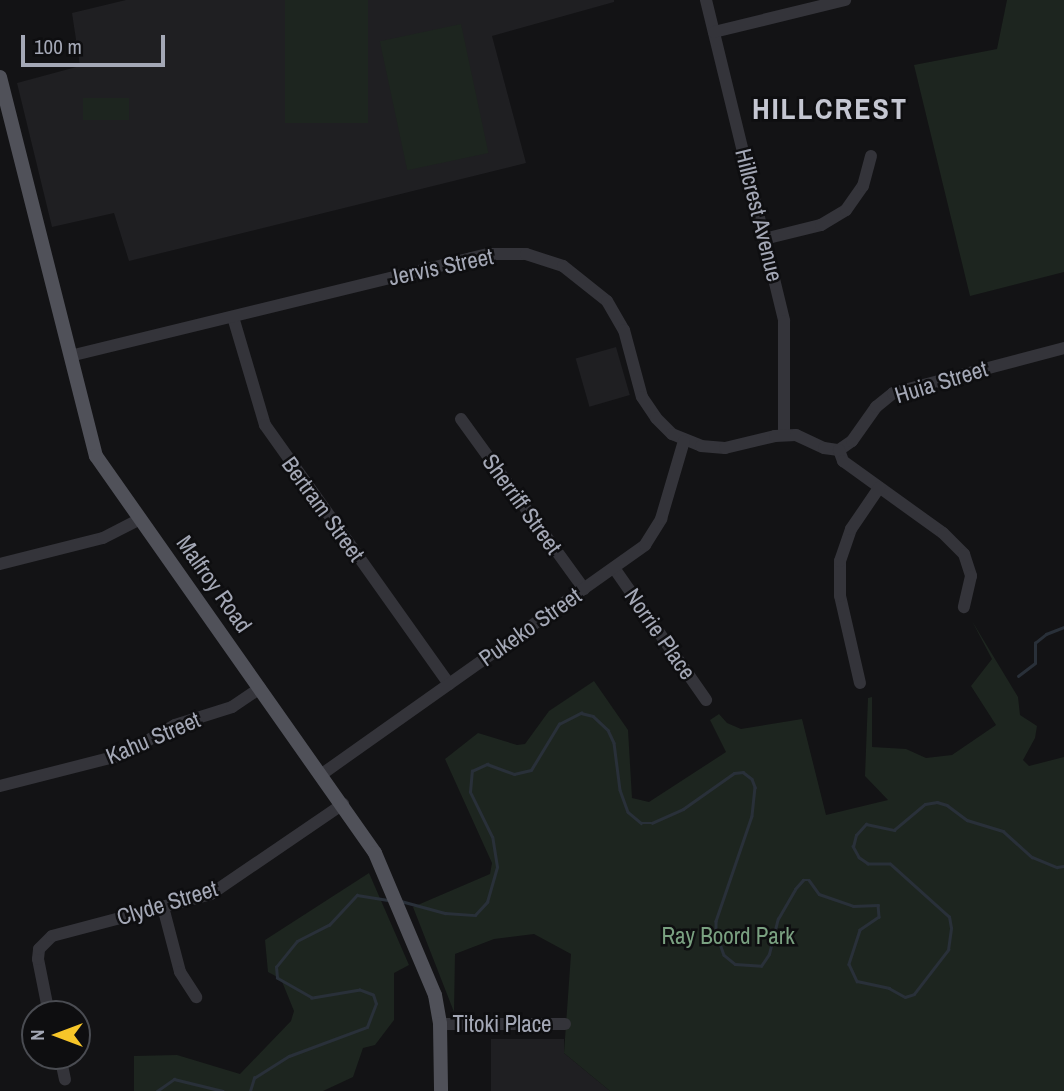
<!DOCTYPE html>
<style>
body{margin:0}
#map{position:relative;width:1064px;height:1091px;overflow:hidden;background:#131315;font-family:"Archivo Narrow",sans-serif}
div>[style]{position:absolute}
.built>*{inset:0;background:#1f1f22;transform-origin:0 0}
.green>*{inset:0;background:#1d251f;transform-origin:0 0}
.stream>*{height:2.5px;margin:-1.25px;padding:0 1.25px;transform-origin:1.25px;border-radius:1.25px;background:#293039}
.minor>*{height:12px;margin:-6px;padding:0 6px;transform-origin:6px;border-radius:6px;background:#34343a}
.major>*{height:14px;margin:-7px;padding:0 7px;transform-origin:7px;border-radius:7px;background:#505159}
span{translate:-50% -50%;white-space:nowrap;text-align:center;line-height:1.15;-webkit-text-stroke:5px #0e0e10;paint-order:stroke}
.street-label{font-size:23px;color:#a4a8b6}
.park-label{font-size:23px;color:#7aa181}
.district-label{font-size:30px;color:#c5c7d2;font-weight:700;letter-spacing:2px}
.north{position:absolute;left:21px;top:1000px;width:70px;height:70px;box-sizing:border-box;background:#0e0e10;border:2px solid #4a4c52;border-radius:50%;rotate:270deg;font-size:19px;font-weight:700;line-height:28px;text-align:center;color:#a4a8b6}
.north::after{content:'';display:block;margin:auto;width:24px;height:32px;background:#f7c629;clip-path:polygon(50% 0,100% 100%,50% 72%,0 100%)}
.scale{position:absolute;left:21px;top:35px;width:144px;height:32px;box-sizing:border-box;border:4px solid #a4a8b6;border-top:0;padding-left:9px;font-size:21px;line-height:24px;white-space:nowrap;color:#a4a8b6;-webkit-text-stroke:5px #0e0e10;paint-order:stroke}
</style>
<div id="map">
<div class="built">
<i style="clip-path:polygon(126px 0,614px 0,614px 2px,492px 36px,526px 163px,129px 261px,114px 213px,52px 227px,17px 83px,80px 66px,72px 13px)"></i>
<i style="left:616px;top:347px;width:50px;height:42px;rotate:74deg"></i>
<i style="clip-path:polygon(491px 1039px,564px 1039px,564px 1053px,610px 1091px,491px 1091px)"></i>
</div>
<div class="green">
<i style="left:285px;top:0;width:83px;height:123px"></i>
<i style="clip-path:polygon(1007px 0,1064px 0,1064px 272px,970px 296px,914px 65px,997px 49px)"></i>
<i style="left:461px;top:24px;width:132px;height:83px;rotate:78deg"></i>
<i style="left:83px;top:98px;width:46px;height:22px"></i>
<i style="clip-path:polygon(972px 621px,1018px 697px,1020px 715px,1037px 726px,1035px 738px,1023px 760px,1029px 766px,1064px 757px,1064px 1091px,610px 1091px,564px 1053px,571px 954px,534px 934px,494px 939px,455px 954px,454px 1012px,413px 907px,490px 874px,492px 863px,445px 759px,478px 733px,517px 745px,525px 744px,549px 711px,594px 681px,628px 730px,632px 798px,649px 802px,726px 752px,710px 720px,719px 714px,727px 723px,741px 729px,802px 719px,826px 815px,888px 800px,865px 776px,868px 698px,872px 697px,872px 747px,906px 749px,926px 758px,952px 755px,996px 725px,971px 686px,992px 659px)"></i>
<i style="clip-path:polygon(369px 873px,409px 965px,394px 973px,394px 1020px,375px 1045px,363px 1048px,353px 1077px,323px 1091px,134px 1091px,134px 1056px,177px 1055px,240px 1074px,291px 1021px,294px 1011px,281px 979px,268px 972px,265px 940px)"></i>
</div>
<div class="stream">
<i style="left:1018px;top:676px;width:21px;rotate:-37deg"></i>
<i style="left:1035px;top:663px;width:20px;rotate:-90deg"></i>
<i style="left:1035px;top:643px;width:14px;rotate:-39deg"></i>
<i style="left:1046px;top:634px;width:19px;rotate:-21deg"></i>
<i style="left:401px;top:901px;width:46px;rotate:15.3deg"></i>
<i style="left:445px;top:913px;width:30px;rotate:4deg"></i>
<i style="left:475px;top:915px;width:18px;rotate:-47deg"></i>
<i style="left:487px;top:902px;width:36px;rotate:-74deg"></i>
<i style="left:497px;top:867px;width:30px;rotate:-99deg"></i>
<i style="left:492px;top:837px;width:50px;rotate:-116.1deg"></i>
<i style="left:470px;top:792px;width:21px;rotate:-85deg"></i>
<i style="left:472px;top:771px;width:17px;rotate:-25deg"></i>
<i style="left:487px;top:764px;width:29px;rotate:20deg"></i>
<i style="left:514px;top:774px;width:17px;rotate:-13deg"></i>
<i style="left:531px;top:770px;width:54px;rotate:-58.7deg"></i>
<i style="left:559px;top:724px;width:25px;rotate:-27deg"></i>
<i style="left:581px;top:713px;width:12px;rotate:14deg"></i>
<i style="left:593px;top:716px;width:21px;rotate:43deg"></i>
<i style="left:608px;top:730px;width:14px;rotate:65deg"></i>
<i style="left:614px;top:743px;width:47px;rotate:82.7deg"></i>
<i style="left:620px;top:790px;width:23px;rotate:70deg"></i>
<i style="left:628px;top:812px;width:17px;rotate:40deg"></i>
<i style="left:641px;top:823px;width:11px"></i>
<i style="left:652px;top:823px;width:34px;rotate:-24deg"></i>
<i style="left:683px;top:809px;width:62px;rotate:-35.2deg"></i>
<i style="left:734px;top:773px;width:9px;rotate:-6deg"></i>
<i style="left:743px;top:772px;width:11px;rotate:38deg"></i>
<i style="left:752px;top:779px;width:9px;rotate:69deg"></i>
<i style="left:755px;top:787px;width:29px;rotate:96deg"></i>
<i style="left:752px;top:816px;width:111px;rotate:108.9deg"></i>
<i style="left:716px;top:921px;width:11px;rotate:90deg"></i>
<i style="left:716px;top:932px;width:24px;rotate:71deg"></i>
<i style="left:724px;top:955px;width:14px;rotate:39deg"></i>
<i style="left:735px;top:964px;width:26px;rotate:4deg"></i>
<i style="left:761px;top:966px;width:14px;rotate:-56deg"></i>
<i style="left:769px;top:954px;width:36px;rotate:-76deg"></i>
<i style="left:778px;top:919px;width:34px;rotate:-60deg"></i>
<i style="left:795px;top:889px;width:12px;rotate:-48deg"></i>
<i style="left:803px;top:880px;width:6px"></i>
<i style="left:809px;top:880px;width:17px;rotate:54deg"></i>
<i style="left:819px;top:894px;width:36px;rotate:19deg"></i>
<i style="left:853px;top:906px;width:25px;rotate:-2deg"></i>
<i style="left:878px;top:905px;width:12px;rotate:85deg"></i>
<i style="left:879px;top:917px;width:23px;rotate:146deg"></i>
<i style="left:860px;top:930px;width:36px;rotate:108deg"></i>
<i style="left:849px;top:964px;width:19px;rotate:65deg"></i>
<i style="left:857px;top:981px;width:33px;rotate:12deg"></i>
<i style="left:889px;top:988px;width:18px;rotate:29deg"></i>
<i style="left:905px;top:997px;width:9px;rotate:-18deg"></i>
<i style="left:914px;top:994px;width:56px;rotate:-52.3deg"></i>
<i style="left:948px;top:950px;width:22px;rotate:-82deg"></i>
<i style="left:951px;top:928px;width:11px;rotate:-100deg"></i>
<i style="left:949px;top:917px;width:79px;rotate:-138.1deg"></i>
<i style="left:890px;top:864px;width:22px;rotate:180deg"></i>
<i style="left:868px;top:864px;width:11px;rotate:-146deg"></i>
<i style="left:859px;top:858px;width:13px;rotate:-119deg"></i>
<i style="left:853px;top:847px;width:12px;rotate:-76deg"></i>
<i style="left:856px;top:835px;width:15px;rotate:-48deg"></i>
<i style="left:866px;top:824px;width:29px;rotate:12deg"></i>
<i style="left:894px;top:830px;width:40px;rotate:-40deg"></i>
<i style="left:925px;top:804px;width:12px;rotate:-9deg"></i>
<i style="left:937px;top:802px;width:10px;rotate:17deg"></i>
<i style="left:947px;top:805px;width:25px;rotate:37deg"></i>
<i style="left:967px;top:820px;width:38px;rotate:17deg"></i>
<i style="left:1003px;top:831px;width:39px;rotate:42deg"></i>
<i style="left:1032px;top:857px;width:27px;rotate:22deg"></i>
<i style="left:1057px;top:867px;width:7px;rotate:-8deg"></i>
<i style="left:157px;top:1091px;width:21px;rotate:-35deg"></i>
<i style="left:174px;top:1079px;width:50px;rotate:13.8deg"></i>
<i style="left:250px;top:1091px;width:14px;rotate:-73deg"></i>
<i style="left:254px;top:1078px;width:41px;rotate:-32.2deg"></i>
<i style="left:289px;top:1056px;width:83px;rotate:-20.4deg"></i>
<i style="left:367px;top:1027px;width:25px;rotate:-69deg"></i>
<i style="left:376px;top:1004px;width:9px;rotate:-108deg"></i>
<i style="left:373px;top:995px;width:14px;rotate:-159deg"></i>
<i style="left:360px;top:990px;width:49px;rotate:170.5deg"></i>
<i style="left:312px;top:998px;width:40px;rotate:-150.3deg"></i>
<i style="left:277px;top:978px;width:11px;rotate:-95deg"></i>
<i style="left:276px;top:967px;width:33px;rotate:-51deg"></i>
<i style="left:297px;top:941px;width:36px;rotate:-27deg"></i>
<i style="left:329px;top:925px;width:41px;rotate:-47deg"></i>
<i style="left:357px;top:895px;width:31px;rotate:9deg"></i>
</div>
<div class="minor">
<i style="left:706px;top:0;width:330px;rotate:76.3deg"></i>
<i style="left:784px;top:321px;width:113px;rotate:90deg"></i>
<i style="left:714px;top:32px;width:135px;rotate:-13.7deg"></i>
<i style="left:764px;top:239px;width:59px;rotate:-13.8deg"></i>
<i style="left:821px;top:225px;width:29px;rotate:-31deg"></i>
<i style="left:846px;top:210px;width:29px;rotate:-55deg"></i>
<i style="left:863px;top:186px;width:31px;rotate:-75deg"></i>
<i style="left:233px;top:317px;width:113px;rotate:73.5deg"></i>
<i style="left:265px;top:425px;width:318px;rotate:54.6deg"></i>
<i style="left:70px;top:356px;width:413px;rotate:-13.7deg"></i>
<i style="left:471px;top:258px;width:18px;rotate:-13deg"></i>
<i style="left:489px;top:254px;width:37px"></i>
<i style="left:526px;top:254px;width:39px;rotate:18deg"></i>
<i style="left:563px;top:266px;width:56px;rotate:38.5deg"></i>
<i style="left:607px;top:301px;width:34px;rotate:60deg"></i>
<i style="left:624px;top:330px;width:69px;rotate:75deg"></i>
<i style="left:642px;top:397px;width:25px;rotate:56deg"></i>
<i style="left:656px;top:418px;width:23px;rotate:45deg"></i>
<i style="left:672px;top:434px;width:31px;rotate:22deg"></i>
<i style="left:701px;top:446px;width:24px;rotate:5deg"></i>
<i style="left:725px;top:448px;width:51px;rotate:-13.5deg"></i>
<i style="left:775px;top:436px;width:21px;rotate:-3deg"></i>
<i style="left:796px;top:435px;width:31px;rotate:25deg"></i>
<i style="left:824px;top:448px;width:15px;rotate:8deg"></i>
<i style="left:461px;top:419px;width:210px;rotate:54.1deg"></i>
<i style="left:839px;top:450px;width:16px;rotate:-35deg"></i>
<i style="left:852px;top:441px;width:42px;rotate:-54.8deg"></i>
<i style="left:876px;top:407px;width:22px;rotate:-39deg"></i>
<i style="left:893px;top:393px;width:177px;rotate:-14.7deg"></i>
<i style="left:839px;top:450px;width:12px;rotate:70deg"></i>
<i style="left:843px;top:461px;width:123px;rotate:35.8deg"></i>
<i style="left:943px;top:533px;width:30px;rotate:45deg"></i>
<i style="left:964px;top:554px;width:23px;rotate:72deg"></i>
<i style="left:971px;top:576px;width:32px;rotate:103deg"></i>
<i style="left:0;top:564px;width:106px;rotate:-14.2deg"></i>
<i style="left:103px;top:538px;width:42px;rotate:-27.2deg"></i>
<i style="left:614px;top:568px;width:161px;rotate:55.1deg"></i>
<i style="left:860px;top:683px;width:89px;rotate:-102.9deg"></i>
<i style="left:840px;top:596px;width:35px;rotate:-90deg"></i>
<i style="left:840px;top:561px;width:34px;rotate:-71deg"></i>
<i style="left:851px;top:529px;width:50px;rotate:-55.7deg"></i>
<i style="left:322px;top:774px;width:396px;rotate:-35.3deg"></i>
<i style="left:645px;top:545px;width:31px;rotate:-58deg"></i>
<i style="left:661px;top:519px;width:81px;rotate:-73.6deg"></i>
<i style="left:0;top:786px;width:126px;rotate:-14.3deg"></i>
<i style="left:122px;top:755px;width:61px;rotate:-29.5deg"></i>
<i style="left:175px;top:725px;width:60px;rotate:-17.5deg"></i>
<i style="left:232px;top:707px;width:34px;rotate:-34deg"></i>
<i style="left:163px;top:907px;width:67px;rotate:75.3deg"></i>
<i style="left:180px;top:972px;width:30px;rotate:57deg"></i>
<i style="left:49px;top:1014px;width:56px;rotate:-101.3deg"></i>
<i style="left:38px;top:959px;width:10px;rotate:-84deg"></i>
<i style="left:39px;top:949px;width:18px;rotate:-45deg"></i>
<i style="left:52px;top:936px;width:164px;rotate:-14.8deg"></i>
<i style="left:211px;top:894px;width:160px;rotate:-34.3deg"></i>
<i style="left:440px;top:1024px;width:125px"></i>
<i style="left:60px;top:1056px;width:24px;rotate:78deg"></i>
</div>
<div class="major">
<i style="left:0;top:77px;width:391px;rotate:75.8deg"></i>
<i style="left:96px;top:456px;width:485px;rotate:54.9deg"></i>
<i style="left:375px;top:853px;width:154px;rotate:67.1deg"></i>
<i style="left:435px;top:995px;width:29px;rotate:80deg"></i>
<i style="left:440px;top:1024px;width:67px;rotate:89.1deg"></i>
</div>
<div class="street-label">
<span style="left:759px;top:215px;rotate:76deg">Hillcrest Avenue</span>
<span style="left:441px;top:267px;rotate:-12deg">Jervis Street</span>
<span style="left:941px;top:382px;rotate:-17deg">Huia Street</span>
<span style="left:522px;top:504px;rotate:54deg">Sherriff Street</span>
<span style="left:323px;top:509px;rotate:54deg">Bertram Street</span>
<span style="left:214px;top:584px;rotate:55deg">Malfroy Road</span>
<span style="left:530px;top:627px;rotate:-35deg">Pukeko Street</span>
<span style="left:660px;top:634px;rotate:55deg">Norrie Place</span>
<span style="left:153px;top:738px;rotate:-23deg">Kahu Street</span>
<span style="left:167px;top:903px;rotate:-17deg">Clyde Street</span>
<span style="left:502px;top:1024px">Titoki Place</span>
</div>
<div class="park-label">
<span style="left:728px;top:936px">Ray Boord Park</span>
</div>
<div class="district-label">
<span style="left:830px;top:108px">HILLCREST</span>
</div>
<div class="north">N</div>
<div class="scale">100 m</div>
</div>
